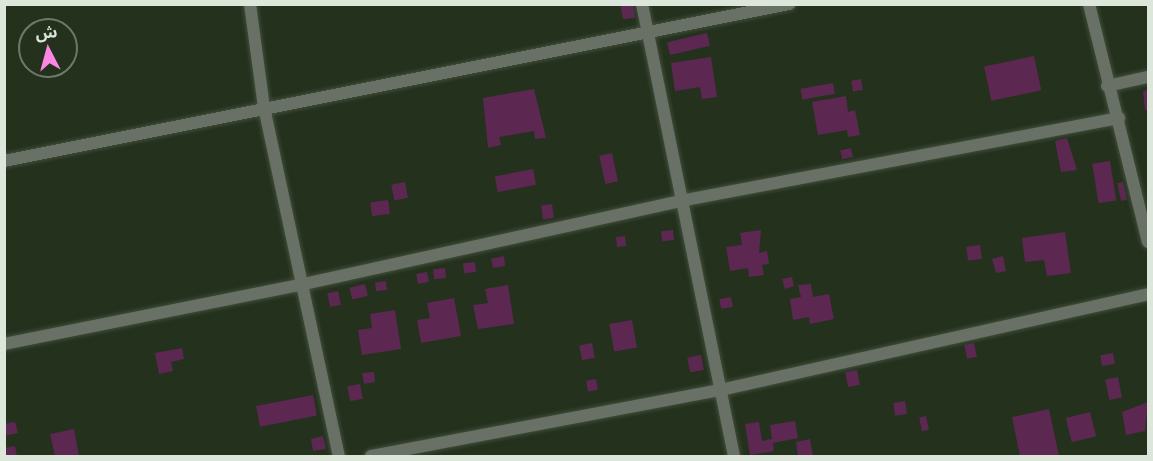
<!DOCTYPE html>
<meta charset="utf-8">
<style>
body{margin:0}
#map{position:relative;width:1153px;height:461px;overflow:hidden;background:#23311d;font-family:Inter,"Noto Sans Arabic",sans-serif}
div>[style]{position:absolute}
.building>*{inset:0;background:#5c2852;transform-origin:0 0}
.roads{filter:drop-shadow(0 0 2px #414e3b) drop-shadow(0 0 2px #414e3b)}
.street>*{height:12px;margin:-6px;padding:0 6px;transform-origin:6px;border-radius:6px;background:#697066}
span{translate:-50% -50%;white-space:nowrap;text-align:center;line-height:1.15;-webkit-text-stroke:4.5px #23311d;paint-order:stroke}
.frame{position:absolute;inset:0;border:6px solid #dde6da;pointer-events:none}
.north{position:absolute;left:18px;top:18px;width:60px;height:60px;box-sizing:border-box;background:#23311d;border:2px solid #6d7969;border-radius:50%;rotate:354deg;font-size:16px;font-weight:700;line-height:24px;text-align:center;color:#dde6da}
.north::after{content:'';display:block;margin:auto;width:21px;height:27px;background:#fb86e4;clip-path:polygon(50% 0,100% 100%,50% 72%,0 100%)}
</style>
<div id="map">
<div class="building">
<i style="clip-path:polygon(620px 4px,633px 4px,635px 18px,623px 19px)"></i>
<i style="left:707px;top:33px;width:13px;height:41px;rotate:77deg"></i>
<i style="left:1034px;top:56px;width:35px;height:51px;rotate:78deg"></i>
<i style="clip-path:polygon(711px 57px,717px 97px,702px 99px,700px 87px,675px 91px,671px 63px)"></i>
<i style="left:861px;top:79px;width:11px;height:10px;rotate:80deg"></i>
<i style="left:833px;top:83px;width:11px;height:33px;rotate:80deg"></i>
<i style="clip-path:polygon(534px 89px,546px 138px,535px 139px,534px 131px,499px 137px,501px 145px,488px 148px,483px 98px)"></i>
<i style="clip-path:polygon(1148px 90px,1148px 110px,1145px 110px,1143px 91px)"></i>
<i style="clip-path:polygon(846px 96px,848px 112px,855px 110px,860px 135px,848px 137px,847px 130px,818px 135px,812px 102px)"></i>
<i style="clip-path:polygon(1067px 138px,1077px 170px,1061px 172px,1055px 141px)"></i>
<i style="left:851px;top:148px;width:9px;height:11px;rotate:77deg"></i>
<i style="left:612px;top:153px;width:29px;height:13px;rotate:78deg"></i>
<i style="left:1110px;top:161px;width:40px;height:18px;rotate:81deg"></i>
<i style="left:533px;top:169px;width:16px;height:39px;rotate:79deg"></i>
<i style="left:405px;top:182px;width:16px;height:14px;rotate:79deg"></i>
<i style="left:1123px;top:182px;width:18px;height:6px;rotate:77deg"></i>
<i style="left:388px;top:200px;width:14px;height:18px;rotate:82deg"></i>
<i style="left:552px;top:204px;width:14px;height:11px;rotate:82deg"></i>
<i style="left:673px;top:230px;width:10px;height:12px;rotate:84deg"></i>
<i style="clip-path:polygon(761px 230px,759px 253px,767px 251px,769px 264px,762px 265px,764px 275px,749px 277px,748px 268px,730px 271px,726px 247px,742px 245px,740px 233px)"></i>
<i style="clip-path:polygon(1065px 232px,1071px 273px,1047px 276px,1044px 260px,1025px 262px,1022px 238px)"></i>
<i style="left:625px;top:236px;width:10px;height:9px;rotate:84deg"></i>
<i style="left:980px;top:245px;width:14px;height:14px;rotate:82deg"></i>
<i style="clip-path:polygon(504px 256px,505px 266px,493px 268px,491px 259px)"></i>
<i style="clip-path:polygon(1003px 256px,1006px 271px,996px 273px,992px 259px)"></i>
<i style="left:475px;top:262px;width:10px;height:12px;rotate:84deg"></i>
<i style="left:445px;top:268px;width:10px;height:12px;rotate:84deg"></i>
<i style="left:427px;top:272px;width:10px;height:11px;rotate:79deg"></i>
<i style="clip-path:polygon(792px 277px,794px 286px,785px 289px,782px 279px)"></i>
<i style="left:386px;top:281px;width:9px;height:11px;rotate:84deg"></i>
<i style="left:365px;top:284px;width:12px;height:16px;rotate:76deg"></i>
<i style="clip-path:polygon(811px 284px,813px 297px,829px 294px,834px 319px,810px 324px,809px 317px,793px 320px,790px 299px,801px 297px,798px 285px)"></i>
<i style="clip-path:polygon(508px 285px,514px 324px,478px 329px,473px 305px,488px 303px,485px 289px)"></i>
<i style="left:338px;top:291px;width:14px;height:11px;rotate:78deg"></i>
<i style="left:731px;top:297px;width:10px;height:12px;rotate:79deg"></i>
<i style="clip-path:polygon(454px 298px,461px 336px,421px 343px,417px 320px,430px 318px,427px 303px)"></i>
<i style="clip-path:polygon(395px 310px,401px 349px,362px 355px,358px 330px,372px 328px,370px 314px)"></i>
<i style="left:632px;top:320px;width:28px;height:23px;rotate:80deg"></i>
<i style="left:592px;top:343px;width:15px;height:13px;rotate:79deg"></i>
<i style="left:974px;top:343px;width:14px;height:10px;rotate:78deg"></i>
<i style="clip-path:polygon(182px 348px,184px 359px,171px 362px,173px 371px,159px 374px,155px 353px)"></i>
<i style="left:1113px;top:353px;width:11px;height:13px;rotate:80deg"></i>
<i style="left:701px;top:355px;width:15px;height:14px;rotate:79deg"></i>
<i style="left:857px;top:370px;width:15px;height:12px;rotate:79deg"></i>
<i style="clip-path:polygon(374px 372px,375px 382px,364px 384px,362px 373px)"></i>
<i style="left:1118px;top:377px;width:21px;height:13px;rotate:79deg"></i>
<i style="left:596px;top:379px;width:11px;height:10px;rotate:80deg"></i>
<i style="left:360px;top:384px;width:15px;height:13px;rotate:79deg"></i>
<i style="left:313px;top:395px;width:21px;height:58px;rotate:79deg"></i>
<i style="left:905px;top:401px;width:13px;height:12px;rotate:81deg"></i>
<i style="clip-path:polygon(1148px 402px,1145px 431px,1126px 435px,1122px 412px)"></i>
<i style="clip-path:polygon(1049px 409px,1059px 456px,1020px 456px,1012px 417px)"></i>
<i style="left:1090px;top:412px;width:25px;height:25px;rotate:76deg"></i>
<i style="left:926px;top:416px;width:14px;height:7px;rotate:78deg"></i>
<i style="clip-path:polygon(795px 421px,798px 438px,773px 443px,774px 451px,750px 455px,745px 424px,759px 422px,762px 441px,772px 439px,770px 425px)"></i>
<i style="clip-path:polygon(15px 422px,18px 433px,4px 436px,4px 424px)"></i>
<i style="clip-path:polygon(74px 429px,79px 456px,55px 456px,50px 434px)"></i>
<i style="clip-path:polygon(323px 436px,326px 449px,313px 451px,311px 439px)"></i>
<i style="clip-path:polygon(810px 439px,813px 456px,798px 456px,796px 442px)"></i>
<i style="clip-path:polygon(15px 446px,17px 456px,4px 456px,4px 448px)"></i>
</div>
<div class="roads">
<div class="street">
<i style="left:250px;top:4px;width:104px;rotate:82.3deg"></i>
<i style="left:264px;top:107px;width:357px;rotate:77.9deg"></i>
<i style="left:642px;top:4px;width:461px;rotate:78.5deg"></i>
<i style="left:1089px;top:4px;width:245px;rotate:76.1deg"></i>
<i style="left:1107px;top:86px;width:42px;rotate:-12.4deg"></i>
<i style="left:4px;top:161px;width:801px;rotate:-11.31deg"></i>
<i style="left:4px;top:344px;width:301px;rotate:-11.3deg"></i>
<i style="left:299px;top:285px;width:390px;rotate:-12.4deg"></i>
<i style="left:680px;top:201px;width:447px;rotate:-10.7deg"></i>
<i style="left:371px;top:456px;width:355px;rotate:-10.7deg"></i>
<i style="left:720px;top:390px;width:439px;rotate:-12.6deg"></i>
</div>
</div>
<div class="frame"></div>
<div class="north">ش</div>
</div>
